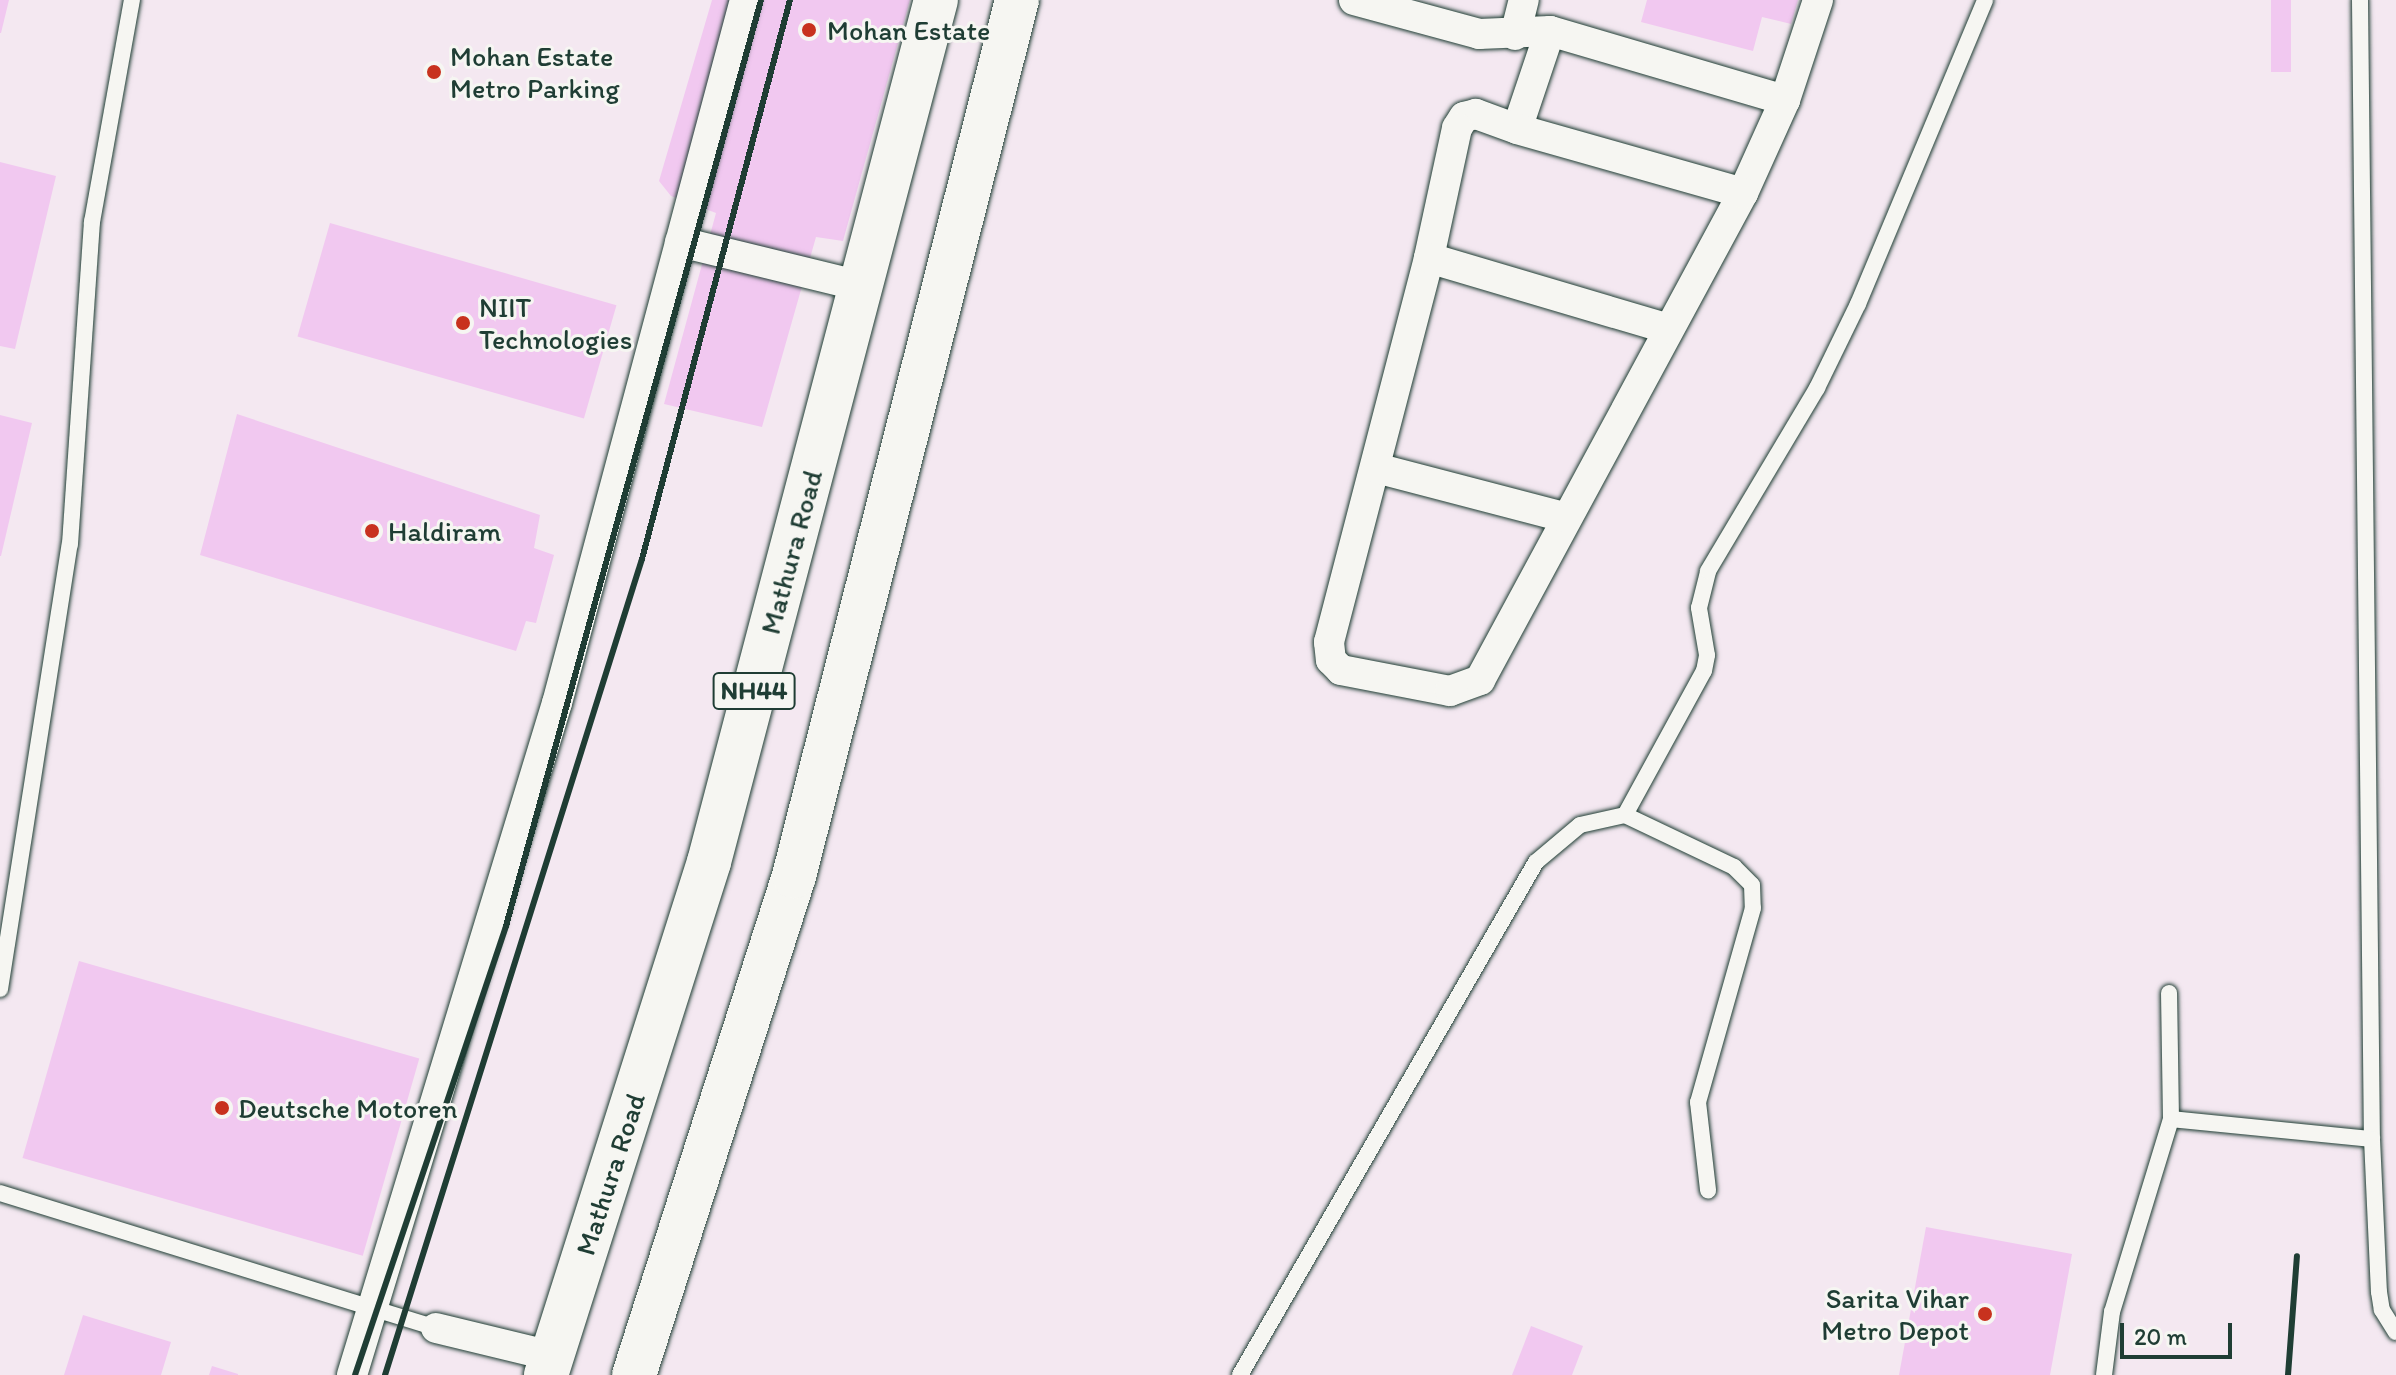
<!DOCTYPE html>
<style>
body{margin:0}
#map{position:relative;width:2396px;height:1375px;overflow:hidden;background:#f4e8f1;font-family:Itim,sans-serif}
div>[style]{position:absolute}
.building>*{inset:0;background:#f1c8f0;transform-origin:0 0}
.roads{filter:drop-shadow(0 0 2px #1f3d34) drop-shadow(0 0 2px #1f3d34)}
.service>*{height:16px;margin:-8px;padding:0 8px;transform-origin:8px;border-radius:8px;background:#f6f6f2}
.minor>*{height:30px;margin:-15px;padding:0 15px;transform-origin:15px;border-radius:15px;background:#f6f6f2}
.trunk>*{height:44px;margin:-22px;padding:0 22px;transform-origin:22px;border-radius:22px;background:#f6f6f2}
.rail>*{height:6px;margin:-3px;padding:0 3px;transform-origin:3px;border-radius:3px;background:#1f3d34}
.dots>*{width:22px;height:22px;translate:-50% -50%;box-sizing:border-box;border:4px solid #f6f6f2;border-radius:50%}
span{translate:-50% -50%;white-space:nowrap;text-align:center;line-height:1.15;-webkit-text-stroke:6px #f6f6f2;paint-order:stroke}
.shield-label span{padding:2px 6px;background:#f6f6f2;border:2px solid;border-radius:6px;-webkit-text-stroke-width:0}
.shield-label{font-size:26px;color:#1f3d34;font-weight:700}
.poi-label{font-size:28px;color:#1f3d34}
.left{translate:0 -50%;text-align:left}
.right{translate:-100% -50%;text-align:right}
.street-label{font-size:28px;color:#1f3d34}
.scale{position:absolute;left:2120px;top:1323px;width:112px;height:36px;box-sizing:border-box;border:4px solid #1f3d34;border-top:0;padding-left:10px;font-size:24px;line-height:28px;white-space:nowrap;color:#1f3d34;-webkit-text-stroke:6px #f6f6f2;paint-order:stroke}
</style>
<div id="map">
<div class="building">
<i style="clip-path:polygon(0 0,9px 0,1px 33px,0 33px)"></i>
<i style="clip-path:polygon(712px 0,910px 0,843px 241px,816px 237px,762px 427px,664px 404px,716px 213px,671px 196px,659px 181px)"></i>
<i style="clip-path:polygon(1647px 0,1798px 0,1791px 24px,1762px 17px,1753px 51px,1641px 22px)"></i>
<i style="left:2271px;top:0;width:20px;height:72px"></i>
<i style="clip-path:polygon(0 162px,56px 176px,15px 349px,0 346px)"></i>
<i style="left:330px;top:223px;width:298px;height:118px;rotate:16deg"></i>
<i style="clip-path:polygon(237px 414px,540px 515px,534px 548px,554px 555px,536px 623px,526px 621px,516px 651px,200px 555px)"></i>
<i style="clip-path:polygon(0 415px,32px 423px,1px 556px,0 556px)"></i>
<i style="left:79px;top:961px;width:354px;height:205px;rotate:16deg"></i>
<i style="clip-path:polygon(1926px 1227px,2072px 1254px,2050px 1375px,1899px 1375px)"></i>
<i style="clip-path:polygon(83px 1315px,171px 1342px,161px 1375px,64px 1375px)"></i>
<i style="clip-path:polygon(1531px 1326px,1583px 1346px,1572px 1375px,1512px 1375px)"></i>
<i style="clip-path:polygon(212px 1366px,238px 1374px,238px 1375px,209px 1375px)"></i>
</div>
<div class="roads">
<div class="service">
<i style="left:2360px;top:0;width:1139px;rotate:89.4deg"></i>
<i style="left:2372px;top:1139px;width:153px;rotate:87.4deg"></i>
<i style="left:2379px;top:1292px;width:18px;rotate:81deg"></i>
<i style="left:2382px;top:1310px;width:26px;rotate:58deg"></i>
<i style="left:1625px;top:815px;width:121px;rotate:25.5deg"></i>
<i style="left:1734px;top:867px;width:25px;rotate:45deg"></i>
<i style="left:1752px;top:885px;width:23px;rotate:88deg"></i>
<i style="left:1753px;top:908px;width:202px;rotate:105.8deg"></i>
<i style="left:1698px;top:1102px;width:89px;rotate:83.5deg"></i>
<i style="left:0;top:989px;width:450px;rotate:-81.1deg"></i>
<i style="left:70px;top:544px;width:323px;rotate:-86.1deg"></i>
<i style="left:92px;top:222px;width:226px;rotate:-79.8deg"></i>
<i style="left:2171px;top:1119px;width:202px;rotate:5.7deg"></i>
<i style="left:0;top:1193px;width:456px;rotate:17.2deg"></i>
<i style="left:1240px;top:1375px;width:592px;rotate:-60.02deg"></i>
<i style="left:1536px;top:862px;width:57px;rotate:-40.1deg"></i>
<i style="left:1580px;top:825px;width:46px;rotate:-12.5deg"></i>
<i style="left:1625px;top:815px;width:164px;rotate:-61.3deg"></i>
<i style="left:1704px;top:671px;width:16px;rotate:-79deg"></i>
<i style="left:1707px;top:655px;width:48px;rotate:-99.7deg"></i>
<i style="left:1699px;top:608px;width:38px;rotate:-76deg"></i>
<i style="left:1708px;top:571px;width:213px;rotate:-59.2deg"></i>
<i style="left:1817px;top:388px;width:93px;rotate:-64deg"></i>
<i style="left:1858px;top:304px;width:329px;rotate:-67.3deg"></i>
<i style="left:2104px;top:1375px;width:64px;rotate:-82.8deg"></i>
<i style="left:2112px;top:1312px;width:202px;rotate:-73deg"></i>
<i style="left:2171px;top:1119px;width:126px;rotate:-90.9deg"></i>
</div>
<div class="minor">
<i style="left:1354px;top:0;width:130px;rotate:15.2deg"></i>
<i style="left:1479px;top:34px;width:71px;rotate:-2.4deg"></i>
<i style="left:1550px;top:31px;width:245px;rotate:16.4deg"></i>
<i style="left:1785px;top:100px;width:105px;rotate:-71.7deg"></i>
<i style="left:1550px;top:31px;width:103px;rotate:108.6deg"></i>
<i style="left:1517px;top:129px;width:44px;rotate:-159.9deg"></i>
<i style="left:1476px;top:114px;width:12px;rotate:166deg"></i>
<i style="left:1464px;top:117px;width:13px;rotate:122deg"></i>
<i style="left:1457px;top:128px;width:133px;rotate:102.2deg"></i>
<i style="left:1429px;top:258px;width:397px;rotate:104.6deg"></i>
<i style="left:1329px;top:642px;width:18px;rotate:84deg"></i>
<i style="left:1331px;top:660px;width:14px;rotate:45deg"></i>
<i style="left:1341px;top:670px;width:111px;rotate:10.9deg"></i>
<i style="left:1450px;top:691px;width:32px;rotate:-20deg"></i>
<i style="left:1480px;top:680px;width:553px;rotate:-61.63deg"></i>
<i style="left:1743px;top:193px;width:102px;rotate:-65.7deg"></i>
<i style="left:1515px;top:35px;width:36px;rotate:-76deg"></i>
<i style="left:1517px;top:129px;width:235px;rotate:15.8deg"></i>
<i style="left:680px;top:242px;width:185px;rotate:13.7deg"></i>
<i style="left:1429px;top:258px;width:249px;rotate:16.5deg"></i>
<i style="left:1376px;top:468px;width:194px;rotate:14.6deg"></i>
<i style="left:436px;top:1328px;width:119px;rotate:13.6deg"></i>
<i style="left:352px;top:1375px;width:703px;rotate:-73.04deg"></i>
<i style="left:557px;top:703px;width:728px;rotate:-75.03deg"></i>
</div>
<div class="trunk">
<i style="left:546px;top:1375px;width:538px;rotate:-72.37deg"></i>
<i style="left:709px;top:862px;width:891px;rotate:-75.25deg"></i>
<i style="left:634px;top:1375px;width:524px;rotate:-72.22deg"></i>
<i style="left:794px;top:876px;width:904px;rotate:-75.72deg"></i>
</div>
</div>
<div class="rail">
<i style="left:355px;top:1375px;width:474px;rotate:-71.4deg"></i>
<i style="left:506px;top:926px;width:960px;rotate:-74.6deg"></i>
<i style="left:385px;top:1375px;width:856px;rotate:-72.52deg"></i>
<i style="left:642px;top:559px;width:578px;rotate:-75.17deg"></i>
<i style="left:2288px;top:1375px;width:119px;rotate:-85.7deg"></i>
</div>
<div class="dots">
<i style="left:809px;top:30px;background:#c8321e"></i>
<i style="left:434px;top:72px;background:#c8321e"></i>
<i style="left:463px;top:323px;background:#c8321e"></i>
<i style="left:372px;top:531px;background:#c8321e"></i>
<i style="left:222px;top:1108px;background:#c8321e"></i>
<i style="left:1985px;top:1314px;background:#c8321e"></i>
</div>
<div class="shield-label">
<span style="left:754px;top:691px">NH44</span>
</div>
<div class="poi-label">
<span class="left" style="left:827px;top:30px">Mohan Estate</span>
<span class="left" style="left:450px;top:72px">Mohan Estate<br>Metro Parking</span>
<span class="left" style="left:479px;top:323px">NIIT<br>Technologies</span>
<span class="left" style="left:388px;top:531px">Haldiram</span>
<span class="left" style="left:238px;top:1108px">Deutsche Motoren</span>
<span class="right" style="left:1969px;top:1314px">Sarita Vihar<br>Metro Depot</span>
</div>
<div class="street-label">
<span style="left:791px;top:552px;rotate:-75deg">Mathura Road</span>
<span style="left:610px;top:1174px;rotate:-72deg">Mathura Road</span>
</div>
<div class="scale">20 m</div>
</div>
